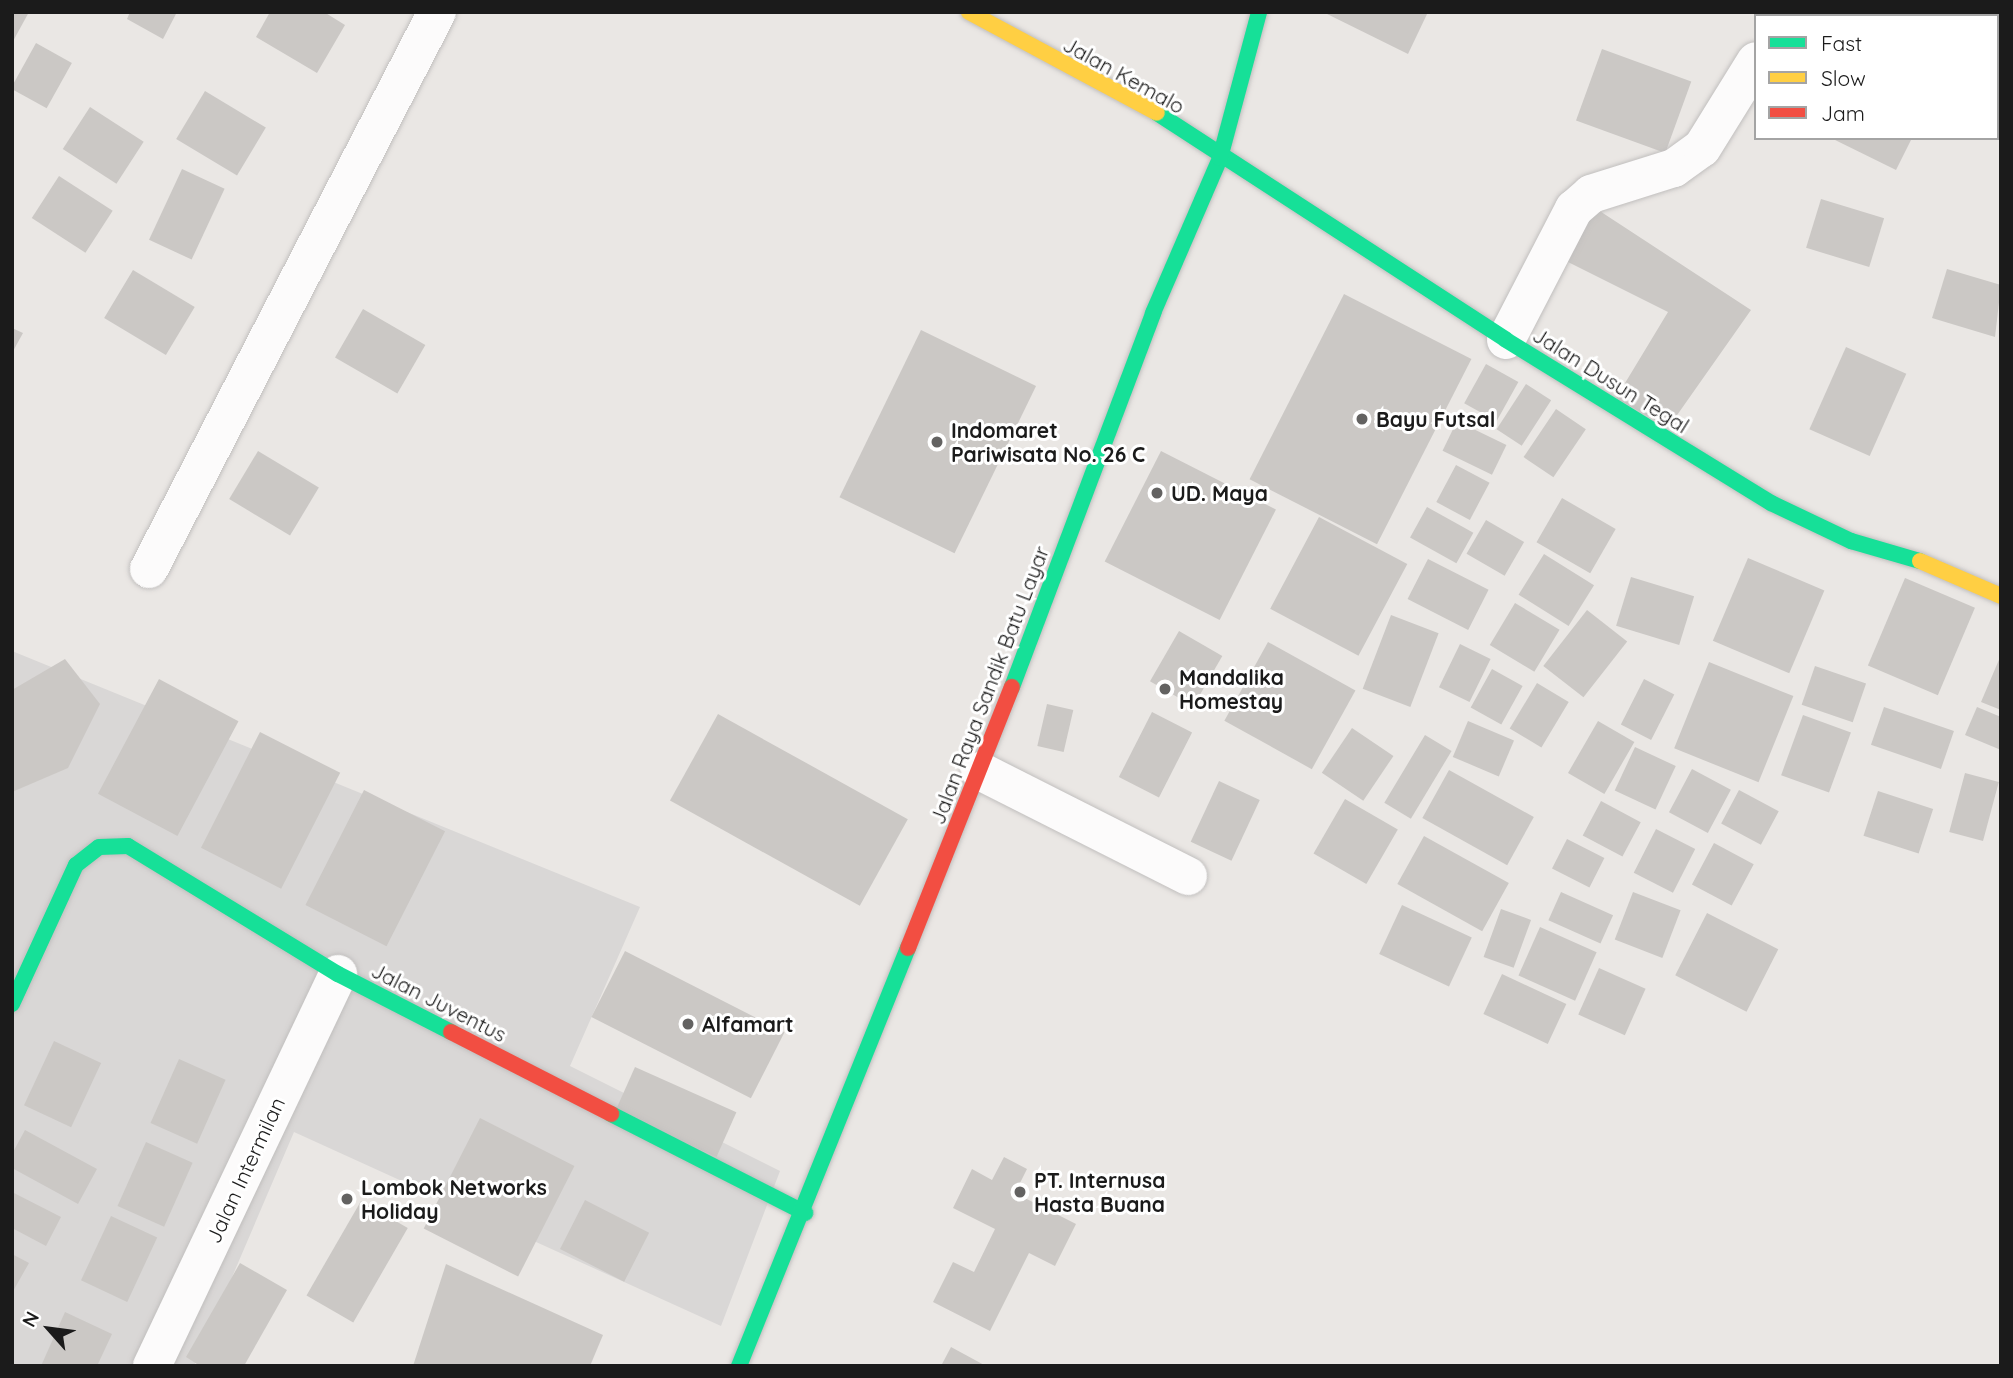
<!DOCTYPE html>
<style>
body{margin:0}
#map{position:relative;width:2013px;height:1378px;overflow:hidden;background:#eae7e4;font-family:Quicksand,sans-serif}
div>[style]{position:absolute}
.residential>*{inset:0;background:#d9d7d6}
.building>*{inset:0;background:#cbc8c5;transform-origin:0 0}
.roads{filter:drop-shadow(0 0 2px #c1bfbe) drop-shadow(0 0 2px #c1bfbe)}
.street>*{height:38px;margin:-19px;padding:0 19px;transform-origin:19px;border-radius:19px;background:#fcfbfb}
.fast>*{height:16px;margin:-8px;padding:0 8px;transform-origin:8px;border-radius:8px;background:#16e098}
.slow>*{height:16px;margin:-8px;padding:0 8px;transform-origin:8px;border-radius:8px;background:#ffcf43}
.jam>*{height:16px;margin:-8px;padding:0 8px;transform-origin:8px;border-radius:8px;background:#f24e42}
.dots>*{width:19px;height:19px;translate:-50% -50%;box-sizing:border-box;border:4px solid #fff;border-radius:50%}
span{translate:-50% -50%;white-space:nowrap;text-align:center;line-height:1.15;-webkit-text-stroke:6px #fff;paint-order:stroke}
.street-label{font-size:21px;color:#1b1b1b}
.poi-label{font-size:21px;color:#1b1b1b;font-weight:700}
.left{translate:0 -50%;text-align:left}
.frame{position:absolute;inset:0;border:14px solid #1b1b1b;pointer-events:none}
.legend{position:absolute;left:1754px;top:14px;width:245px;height:126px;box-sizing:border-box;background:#fff;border:2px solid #a4a4a4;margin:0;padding:9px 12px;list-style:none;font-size:21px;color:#1b1b1b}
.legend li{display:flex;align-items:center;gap:14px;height:35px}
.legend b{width:35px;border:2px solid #a4a4a4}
.north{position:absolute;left:14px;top:1294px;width:70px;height:70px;-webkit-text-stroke:5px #fff;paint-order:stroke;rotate:298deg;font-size:19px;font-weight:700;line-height:28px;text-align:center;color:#1b1b1b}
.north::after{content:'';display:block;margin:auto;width:24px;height:32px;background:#1b1b1b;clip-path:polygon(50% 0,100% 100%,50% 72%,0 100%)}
</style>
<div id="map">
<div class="residential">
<i style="clip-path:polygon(12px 651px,640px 907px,570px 1066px,780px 1171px,721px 1326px,294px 1132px,194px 1366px,12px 1366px)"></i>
</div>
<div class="building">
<i style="clip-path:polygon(12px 12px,29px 12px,12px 43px)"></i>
<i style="clip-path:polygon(130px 12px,177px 12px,163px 39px,127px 19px)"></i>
<i style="clip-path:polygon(270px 12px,324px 12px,345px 25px,317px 73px,256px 37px)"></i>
<i style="clip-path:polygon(1323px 12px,1428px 12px,1408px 54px)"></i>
<i style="left:1858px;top:12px;width:90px;height:4px"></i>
<i style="left:36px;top:43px;width:41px;height:52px;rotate:29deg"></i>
<i style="left:1602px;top:49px;width:95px;height:76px;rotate:20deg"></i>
<i style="left:205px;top:91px;width:71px;height:56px;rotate:31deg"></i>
<i style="left:90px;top:107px;width:64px;height:50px;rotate:33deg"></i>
<i style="clip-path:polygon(1831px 138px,1912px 138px,1896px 170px)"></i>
<i style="left:182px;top:169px;width:47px;height:78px;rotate:25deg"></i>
<i style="left:59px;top:176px;width:64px;height:50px;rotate:33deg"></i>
<i style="left:1821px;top:199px;width:66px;height:51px;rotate:17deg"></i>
<i style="clip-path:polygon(1589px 204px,1751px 310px,1668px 428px,1616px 398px,1668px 312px,1556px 256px)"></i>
<i style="clip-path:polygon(1947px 269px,2001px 285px,1995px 337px,1932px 318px)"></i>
<i style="left:133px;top:270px;width:72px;height:56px;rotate:31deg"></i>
<i style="left:1344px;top:294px;width:143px;height:208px;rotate:27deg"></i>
<i style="left:363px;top:309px;width:72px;height:56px;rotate:30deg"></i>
<i style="clip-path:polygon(12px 328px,23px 333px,12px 353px)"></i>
<i style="left:921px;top:330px;width:128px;height:186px;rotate:26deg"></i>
<i style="left:1846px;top:347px;width:66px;height:90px;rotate:24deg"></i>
<i style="left:1486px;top:364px;width:37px;height:45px;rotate:29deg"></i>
<i style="left:1526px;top:384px;width:30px;height:54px;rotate:33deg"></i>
<i style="left:1556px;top:409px;width:36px;height:58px;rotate:34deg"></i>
<i style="left:1457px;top:421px;width:55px;height:33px;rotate:26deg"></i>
<i style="left:258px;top:451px;width:71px;height:56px;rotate:31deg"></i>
<i style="left:1161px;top:451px;width:129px;height:124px;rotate:27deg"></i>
<i style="left:1456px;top:465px;width:38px;height:42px;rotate:28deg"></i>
<i style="left:1562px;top:498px;width:62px;height:51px;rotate:30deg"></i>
<i style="left:1427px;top:507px;width:53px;height:35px;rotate:29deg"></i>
<i style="left:1319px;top:517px;width:100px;height:104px;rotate:28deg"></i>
<i style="left:1486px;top:520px;width:44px;height:39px;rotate:30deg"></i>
<i style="left:1544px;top:554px;width:59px;height:48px;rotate:32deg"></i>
<i style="left:1748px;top:558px;width:83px;height:90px;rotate:23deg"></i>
<i style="left:1428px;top:559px;width:68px;height:45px;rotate:27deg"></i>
<i style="left:1631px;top:577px;width:66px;height:51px;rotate:17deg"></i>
<i style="left:1905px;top:578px;width:76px;height:95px;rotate:23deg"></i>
<i style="left:1515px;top:603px;width:52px;height:49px;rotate:31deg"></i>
<i style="left:1587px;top:610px;width:51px;height:71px;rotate:38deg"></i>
<i style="left:1391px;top:615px;width:51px;height:79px;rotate:21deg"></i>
<i style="left:1179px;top:631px;width:50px;height:58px;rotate:30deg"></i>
<i style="left:1268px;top:642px;width:100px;height:90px;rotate:29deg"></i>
<i style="left:1460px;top:644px;width:34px;height:48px;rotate:26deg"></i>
<i style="clip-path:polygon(2001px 655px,2001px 710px,1981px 702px)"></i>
<i style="clip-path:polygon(65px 659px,100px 704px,68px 768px,12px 792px,12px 690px)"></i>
<i style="left:1709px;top:662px;width:91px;height:93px;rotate:22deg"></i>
<i style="left:1815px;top:666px;width:54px;height:41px;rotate:19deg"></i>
<i style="left:1492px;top:669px;width:35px;height:44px;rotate:29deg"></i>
<i style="left:159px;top:679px;width:90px;height:130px;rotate:28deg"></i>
<i style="left:1644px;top:679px;width:34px;height:51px;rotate:27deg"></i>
<i style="left:1537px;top:683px;width:37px;height:53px;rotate:31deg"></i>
<i style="left:1047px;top:704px;width:27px;height:43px;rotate:13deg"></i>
<i style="left:1884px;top:707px;width:74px;height:40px;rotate:19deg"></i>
<i style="clip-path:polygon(1977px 707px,2001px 717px,2001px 750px,1965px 735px)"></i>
<i style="left:1152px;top:712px;width:45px;height:73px;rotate:27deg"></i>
<i style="left:718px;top:714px;width:217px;height:99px;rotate:29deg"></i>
<i style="left:1803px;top:715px;width:51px;height:64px;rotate:20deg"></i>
<i style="left:1468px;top:721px;width:50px;height:39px;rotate:23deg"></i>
<i style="left:1598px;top:721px;width:42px;height:60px;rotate:30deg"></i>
<i style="left:1352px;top:728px;width:50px;height:54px;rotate:34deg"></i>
<i style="left:260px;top:732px;width:90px;height:130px;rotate:27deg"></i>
<i style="left:1425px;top:735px;width:31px;height:79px;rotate:31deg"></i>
<i style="left:1635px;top:747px;width:45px;height:48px;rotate:25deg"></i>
<i style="left:1692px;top:769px;width:44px;height:49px;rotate:28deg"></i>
<i style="left:1449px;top:770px;width:97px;height:55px;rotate:29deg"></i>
<i style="left:1965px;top:773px;width:35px;height:61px;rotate:15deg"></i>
<i style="left:1219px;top:781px;width:45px;height:67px;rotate:25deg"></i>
<i style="left:364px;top:790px;width:91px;height:129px;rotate:27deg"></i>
<i style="left:1739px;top:790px;width:45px;height:38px;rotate:28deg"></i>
<i style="left:1878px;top:791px;width:58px;height:47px;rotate:18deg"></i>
<i style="left:1345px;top:799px;width:61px;height:63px;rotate:30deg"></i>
<i style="left:1601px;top:801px;width:45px;height:39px;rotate:28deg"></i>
<i style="left:1656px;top:829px;width:44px;height:49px;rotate:27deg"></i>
<i style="left:1424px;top:836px;width:97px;height:55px;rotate:29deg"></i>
<i style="left:1567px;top:839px;width:42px;height:33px;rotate:27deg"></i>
<i style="left:1714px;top:843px;width:45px;height:47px;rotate:28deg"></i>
<i style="left:1561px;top:892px;width:57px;height:31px;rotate:24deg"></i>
<i style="left:1633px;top:892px;width:51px;height:51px;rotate:21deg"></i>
<i style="left:1402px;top:905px;width:77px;height:54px;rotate:25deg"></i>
<i style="left:1501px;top:909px;width:32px;height:51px;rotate:20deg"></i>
<i style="left:1707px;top:913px;width:80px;height:70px;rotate:27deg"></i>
<i style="left:1540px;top:927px;width:62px;height:53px;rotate:24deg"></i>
<i style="left:625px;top:951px;width:179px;height:74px;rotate:27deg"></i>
<i style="left:1599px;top:968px;width:51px;height:51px;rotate:24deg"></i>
<i style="left:1502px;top:974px;width:71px;height:44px;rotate:25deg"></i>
<i style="left:54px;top:1041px;width:52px;height:71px;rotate:25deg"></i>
<i style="left:179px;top:1059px;width:51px;height:70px;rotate:24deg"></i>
<i style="left:635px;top:1067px;width:111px;height:49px;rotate:24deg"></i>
<i style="left:480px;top:1118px;width:106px;height:124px;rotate:27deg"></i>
<i style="clip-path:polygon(25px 1130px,97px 1169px,78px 1204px,12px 1168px,12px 1154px)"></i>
<i style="left:146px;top:1142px;width:51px;height:70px;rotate:24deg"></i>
<i style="clip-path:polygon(1004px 1157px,1027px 1169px,1015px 1193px,1076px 1224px,1055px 1266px,1029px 1253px,990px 1331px,933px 1302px,953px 1262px,974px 1272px,995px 1229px,953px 1208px,972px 1169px,992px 1180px)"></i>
<i style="clip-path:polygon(12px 1192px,61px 1217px,46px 1246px,12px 1228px)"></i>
<i style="left:585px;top:1200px;width:72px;height:55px;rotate:27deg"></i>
<i style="left:361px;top:1201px;width:54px;height:109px;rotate:30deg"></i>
<i style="left:111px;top:1216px;width:51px;height:71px;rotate:25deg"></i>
<i style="clip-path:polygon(12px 1254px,29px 1263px,12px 1293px)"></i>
<i style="clip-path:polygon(240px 1263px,287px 1290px,244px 1366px,200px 1366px,186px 1357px)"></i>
<i style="clip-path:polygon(446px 1264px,603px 1335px,590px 1366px,413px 1366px)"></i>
<i style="clip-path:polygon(65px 1312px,112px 1334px,97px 1366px,41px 1366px)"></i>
<i style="clip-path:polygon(951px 1347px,986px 1366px,941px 1366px)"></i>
</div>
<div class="roads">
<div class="street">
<i style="left:1506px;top:340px;width:148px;rotate:-62.6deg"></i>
<i style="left:1574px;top:209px;width:23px;rotate:-41deg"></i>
<i style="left:1591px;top:194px;width:87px;rotate:-17.4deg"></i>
<i style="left:1674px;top:168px;width:34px;rotate:-36deg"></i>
<i style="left:1702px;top:148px;width:102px;rotate:-58.2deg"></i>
<i style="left:149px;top:569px;width:627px;rotate:-62.66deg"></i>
<i style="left:980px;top:771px;width:233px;rotate:26.8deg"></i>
<i style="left:152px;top:1366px;width:434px;rotate:-64.6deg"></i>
</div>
<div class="fast">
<i style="left:1157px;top:113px;width:416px;rotate:33deg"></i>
<i style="left:1506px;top:340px;width:311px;rotate:31.6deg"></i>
<i style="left:1771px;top:503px;width:89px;rotate:25.4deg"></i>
<i style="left:1851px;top:541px;width:72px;rotate:16.2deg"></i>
<i style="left:1012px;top:687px;width:400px;rotate:-69.3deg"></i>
<i style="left:1153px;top:313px;width:169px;rotate:-66.6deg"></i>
<i style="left:1220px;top:158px;width:151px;rotate:-75deg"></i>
<i style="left:12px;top:1004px;width:153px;rotate:-65.3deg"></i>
<i style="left:76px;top:865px;width:29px;rotate:-38deg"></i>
<i style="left:99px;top:847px;width:29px;rotate:-2deg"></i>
<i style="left:128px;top:846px;width:246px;rotate:31.4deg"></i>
<i style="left:338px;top:974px;width:127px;rotate:27.2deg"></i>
<i style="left:611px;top:1114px;width:218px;rotate:27deg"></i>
<i style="left:739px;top:1366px;width:451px;rotate:-68deg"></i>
</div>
<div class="slow">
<i style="left:969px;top:12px;width:213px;rotate:28.2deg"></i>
<i style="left:1920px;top:561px;width:88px;rotate:23.4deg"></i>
</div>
<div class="jam">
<i style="left:908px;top:948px;width:281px;rotate:-68.3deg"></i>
<i style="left:451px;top:1032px;width:180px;rotate:27.1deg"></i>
</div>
</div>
<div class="dots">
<i style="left:1362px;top:419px;background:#636261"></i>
<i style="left:937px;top:442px;background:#636261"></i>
<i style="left:1157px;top:493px;background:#636261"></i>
<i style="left:1165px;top:689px;background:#636261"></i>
<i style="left:688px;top:1024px;background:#636261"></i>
<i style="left:1020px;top:1192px;background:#636261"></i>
<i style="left:347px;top:1199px;background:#636261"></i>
</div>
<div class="street-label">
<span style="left:1124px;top:75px;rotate:29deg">Jalan Kemalo</span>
<span style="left:1611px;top:380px;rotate:32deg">Jalan Dusun Tegal</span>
<span style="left:989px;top:685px;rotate:-69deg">Jalan Raya Sandik Batu Layar</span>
<span style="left:439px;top:1002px;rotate:27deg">Jalan Juventus</span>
<span style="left:245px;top:1170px;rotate:-65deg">Jalan Intermilan</span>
</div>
<div class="poi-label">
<span class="left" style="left:1376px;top:419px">Bayu Futsal</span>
<span class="left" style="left:951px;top:442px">Indomaret<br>Pariwisata No. 26 C</span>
<span class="left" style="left:1171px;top:493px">UD. Maya</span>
<span class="left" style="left:1179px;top:689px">Mandalika<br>Homestay</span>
<span class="left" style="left:702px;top:1024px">Alfamart</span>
<span class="left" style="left:1034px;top:1192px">PT. Internusa<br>Hasta Buana</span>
<span class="left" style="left:361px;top:1199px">Lombok Networks<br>Holiday</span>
</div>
<div class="frame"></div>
<ul class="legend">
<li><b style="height:9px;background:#16e098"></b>Fast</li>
<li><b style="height:9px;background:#ffcf43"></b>Slow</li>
<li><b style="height:9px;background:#f24e42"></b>Jam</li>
</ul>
<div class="north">N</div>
</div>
